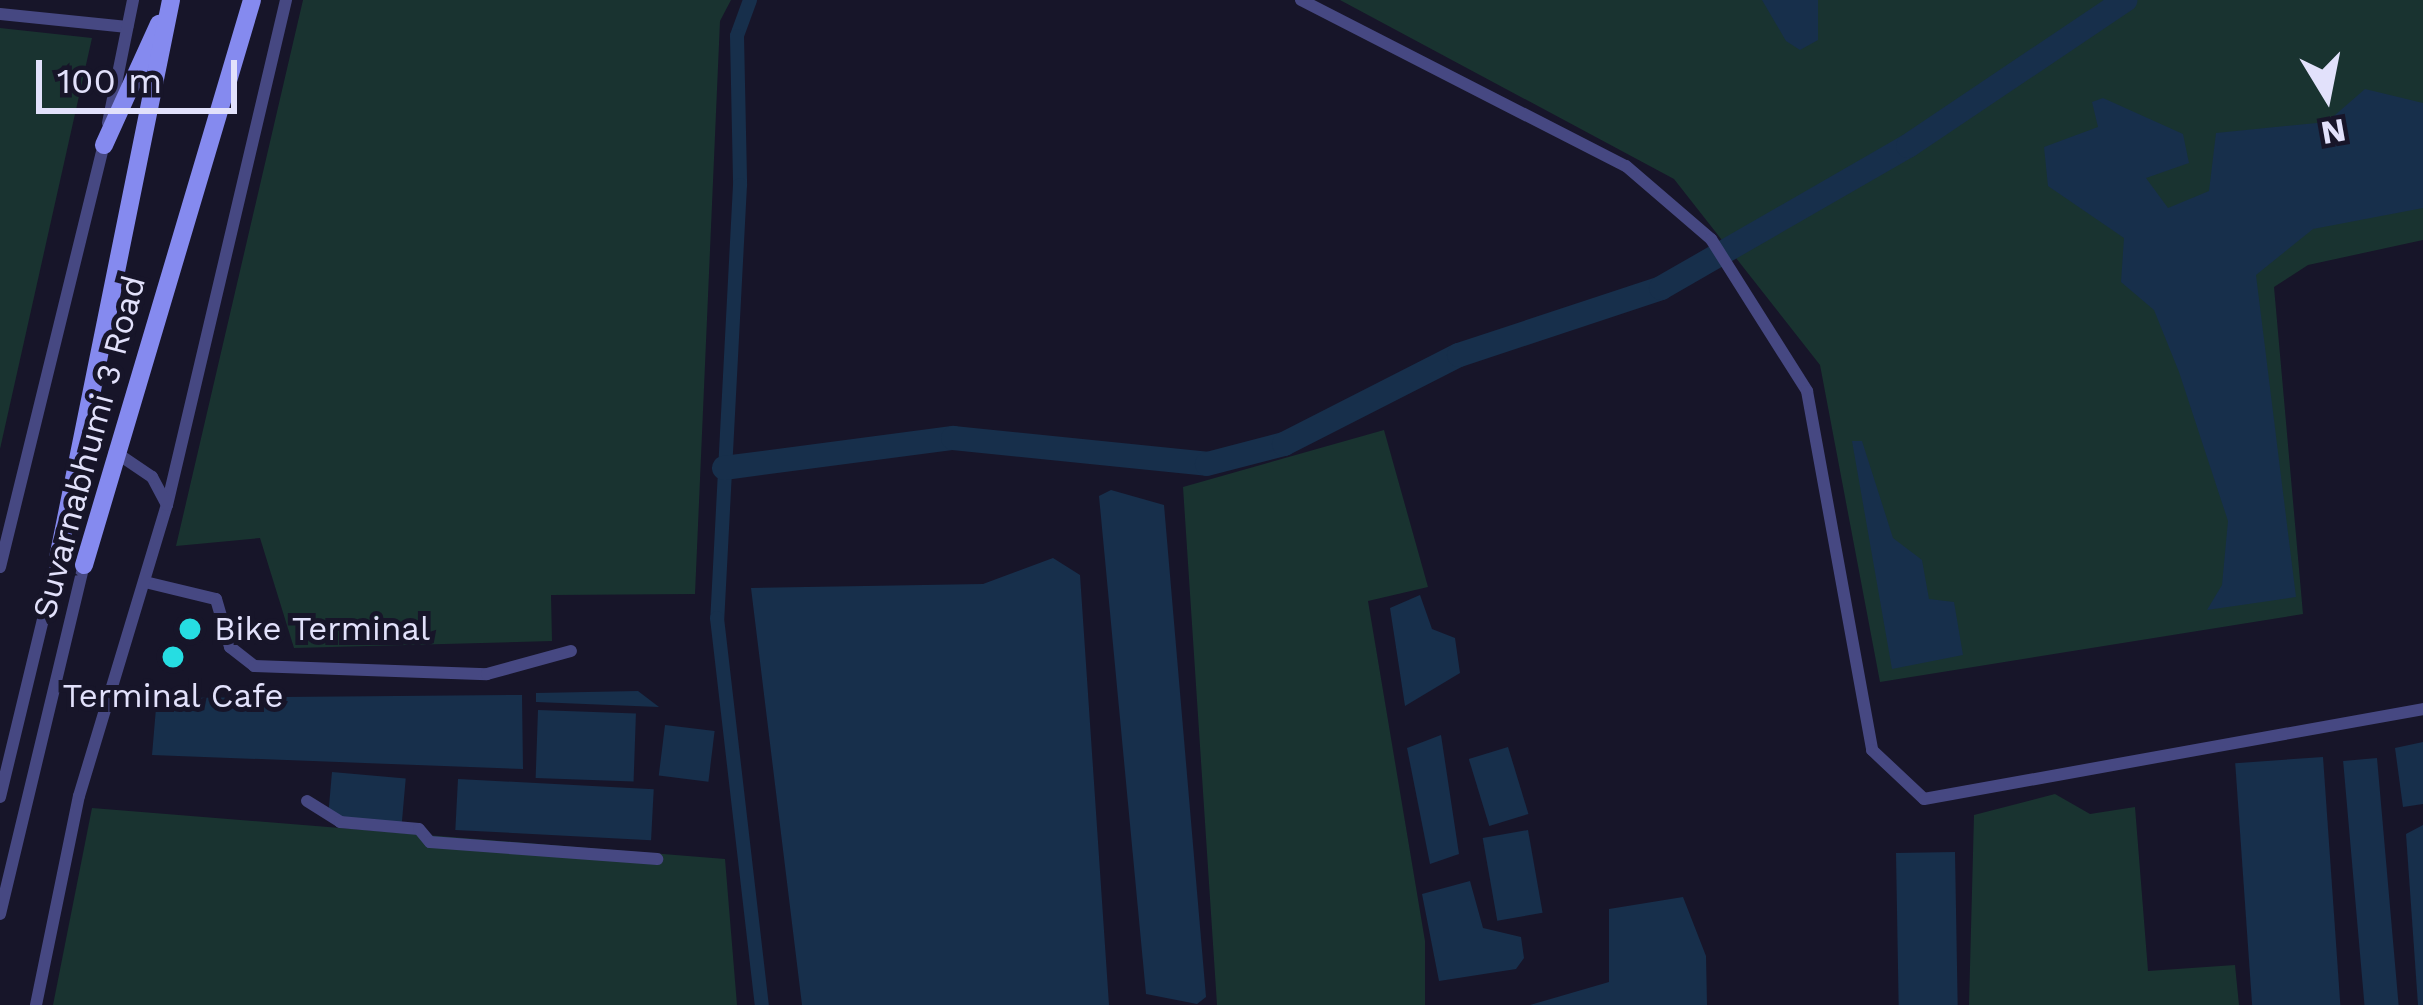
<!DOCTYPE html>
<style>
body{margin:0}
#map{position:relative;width:2423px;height:1005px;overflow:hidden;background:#171529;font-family:"Work Sans",sans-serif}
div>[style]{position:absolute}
.green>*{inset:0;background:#193330}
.water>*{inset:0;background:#172f4b;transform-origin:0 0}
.canal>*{height:14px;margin:-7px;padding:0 7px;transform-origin:7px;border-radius:7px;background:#172f4b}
.river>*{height:24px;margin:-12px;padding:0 12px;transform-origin:12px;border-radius:12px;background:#172f4b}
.minor>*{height:12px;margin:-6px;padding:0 6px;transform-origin:6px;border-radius:6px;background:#464882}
.secondary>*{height:18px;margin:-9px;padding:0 9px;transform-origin:9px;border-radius:9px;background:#858aef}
.dots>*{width:33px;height:33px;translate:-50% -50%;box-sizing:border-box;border:6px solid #171529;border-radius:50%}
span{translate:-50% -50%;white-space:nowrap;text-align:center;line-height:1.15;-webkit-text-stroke:10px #171529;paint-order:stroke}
.street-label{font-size:33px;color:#e2e1fb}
.poi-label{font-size:33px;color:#e2e1fb}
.left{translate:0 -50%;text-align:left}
.north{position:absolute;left:2267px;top:36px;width:120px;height:120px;-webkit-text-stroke:9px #171529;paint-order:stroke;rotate:170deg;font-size:33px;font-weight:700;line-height:48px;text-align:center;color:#e2e1fb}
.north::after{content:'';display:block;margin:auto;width:42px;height:54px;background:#e2e1fb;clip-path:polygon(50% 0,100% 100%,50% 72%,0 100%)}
.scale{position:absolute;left:36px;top:60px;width:201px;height:54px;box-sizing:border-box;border:6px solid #e2e1fb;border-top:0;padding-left:15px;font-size:36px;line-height:42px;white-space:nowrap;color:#e2e1fb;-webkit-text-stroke:9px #171529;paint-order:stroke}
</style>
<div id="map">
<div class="green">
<i style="clip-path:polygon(303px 0,731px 0,720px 21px,695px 594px,551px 595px,552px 641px,294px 648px,260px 538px,176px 546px)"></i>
<i style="clip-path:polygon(1340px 0,2423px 0,2423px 240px,2308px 265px,2274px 287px,2303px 614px,1880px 682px,1820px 365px,1674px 179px)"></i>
<i style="clip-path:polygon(0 28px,92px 38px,0 449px)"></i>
<i style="clip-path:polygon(1384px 430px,1428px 587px,1368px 601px,1425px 941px,1425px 1005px,1217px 1005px,1183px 487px)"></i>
<i style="clip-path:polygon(2055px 794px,2090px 814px,2135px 807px,2148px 971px,2235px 965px,2239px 1005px,1969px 1005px,1974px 815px)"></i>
<i style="clip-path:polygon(92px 808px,725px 859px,737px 1005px,53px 1005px)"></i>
</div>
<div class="water">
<i style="clip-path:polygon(1762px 0,1818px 0,1818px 40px,1800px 50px,1786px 41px)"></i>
<i style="clip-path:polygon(2365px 89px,2423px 103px,2423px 208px,2313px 229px,2256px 275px,2296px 597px,2207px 610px,2222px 585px,2228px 521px,2179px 372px,2154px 310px,2121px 282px,2124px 238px,2048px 186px,2044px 147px,2098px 127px,2092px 102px,2103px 98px,2183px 134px,2189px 163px,2146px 178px,2168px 208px,2209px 191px,2216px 133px,2327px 122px)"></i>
<i style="clip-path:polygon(1852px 441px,1862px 441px,1893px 538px,1922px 560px,1929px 599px,1954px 602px,1963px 655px,1892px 669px)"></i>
<i style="clip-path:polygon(1111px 490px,1164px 505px,1206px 997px,1197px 1004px,1146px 994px,1099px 496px)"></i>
<i style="clip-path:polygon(1053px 558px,1080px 575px,1109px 1005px,802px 1005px,751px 588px,983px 584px)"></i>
<i style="clip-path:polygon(1420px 595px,1432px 629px,1455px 638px,1460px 673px,1405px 706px,1390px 608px)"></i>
<i style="clip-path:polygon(638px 691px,659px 707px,536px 702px,536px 693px)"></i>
<i style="clip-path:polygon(522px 695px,523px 769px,152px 755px,156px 708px,168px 710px,169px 698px)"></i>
<i style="left:538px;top:710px;width:98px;height:68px;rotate:2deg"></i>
<i style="left:665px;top:725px;width:50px;height:51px;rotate:7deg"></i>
<i style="clip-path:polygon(1441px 735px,1459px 854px,1430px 864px,1407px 748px)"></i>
<i style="clip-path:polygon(2423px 742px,2423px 804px,2403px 807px,2395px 748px)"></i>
<i style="left:1508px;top:747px;width:70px;height:41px;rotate:73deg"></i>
<i style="left:2323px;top:757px;width:249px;height:88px;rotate:86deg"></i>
<i style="left:2377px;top:758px;width:248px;height:34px;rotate:85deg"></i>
<i style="left:332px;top:772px;width:74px;height:46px;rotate:5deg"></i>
<i style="left:458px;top:779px;width:196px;height:51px;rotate:3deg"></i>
<i style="clip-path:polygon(2423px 825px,2423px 1005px,2418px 1005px,2406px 834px)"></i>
<i style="left:1528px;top:830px;width:84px;height:46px;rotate:80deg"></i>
<i style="left:1955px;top:852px;width:153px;height:59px;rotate:89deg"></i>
<i style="clip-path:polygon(1470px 881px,1483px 928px,1521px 937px,1524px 958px,1516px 969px,1439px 981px,1422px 894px)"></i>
<i style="clip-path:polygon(1683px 897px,1706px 956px,1707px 1005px,1530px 1005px,1609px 982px,1609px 909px)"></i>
</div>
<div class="canal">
<i style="left:750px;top:0;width:38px;rotate:110deg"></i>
<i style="left:737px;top:36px;width:149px;rotate:88.8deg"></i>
<i style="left:740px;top:185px;width:434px;rotate:93deg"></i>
<i style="left:717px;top:618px;width:390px;rotate:83.4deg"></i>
</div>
<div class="river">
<i style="left:724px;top:468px;width:231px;rotate:-7.5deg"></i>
<i style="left:953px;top:438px;width:255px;rotate:5.8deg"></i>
<i style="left:1207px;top:464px;width:80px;rotate:-14.6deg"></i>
<i style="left:1284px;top:444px;width:196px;rotate:-27deg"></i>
<i style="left:1459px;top:355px;width:213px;rotate:-18.3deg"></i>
<i style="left:1661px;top:288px;width:285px;rotate:-29.9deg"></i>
<i style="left:1908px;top:146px;width:262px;rotate:-33.9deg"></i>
</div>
<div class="minor">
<i style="left:1301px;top:0;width:365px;rotate:27.1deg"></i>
<i style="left:1626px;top:166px;width:112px;rotate:40.7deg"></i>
<i style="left:1711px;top:239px;width:180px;rotate:57.7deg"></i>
<i style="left:1807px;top:391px;width:365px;rotate:79.7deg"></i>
<i style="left:1872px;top:750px;width:71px;rotate:43.3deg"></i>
<i style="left:1924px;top:799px;width:507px;rotate:-10.22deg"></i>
<i style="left:0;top:14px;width:128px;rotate:5.8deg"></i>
<i style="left:108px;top:123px;width:126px;rotate:-78.5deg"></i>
<i style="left:167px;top:505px;width:519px;rotate:-76.74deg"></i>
<i style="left:0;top:567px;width:437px;rotate:-76.2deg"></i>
<i style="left:145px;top:582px;width:73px;rotate:13.5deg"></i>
<i style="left:216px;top:599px;width:50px;rotate:73.7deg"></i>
<i style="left:230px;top:647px;width:31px;rotate:38deg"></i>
<i style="left:254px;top:666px;width:233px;rotate:2deg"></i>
<i style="left:487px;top:674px;width:87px;rotate:-15.3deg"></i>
<i style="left:0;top:797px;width:246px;rotate:-76.4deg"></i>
<i style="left:307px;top:801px;width:39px;rotate:32deg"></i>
<i style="left:340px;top:822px;width:79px;rotate:5.1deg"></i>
<i style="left:419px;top:829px;width:17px;rotate:50deg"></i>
<i style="left:430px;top:842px;width:228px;rotate:4.3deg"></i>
<i style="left:0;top:914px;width:359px;rotate:-76.5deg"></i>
<i style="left:36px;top:1005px;width:213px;rotate:-78.4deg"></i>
<i style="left:79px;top:796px;width:304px;rotate:-73.2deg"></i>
<i style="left:167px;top:505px;width:32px;rotate:-118deg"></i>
<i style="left:152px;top:477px;width:45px;rotate:-146deg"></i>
</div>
<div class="secondary">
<i style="left:104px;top:145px;width:133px;rotate:-65.6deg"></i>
<i style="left:58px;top:558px;width:569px;rotate:-78.55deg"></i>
<i style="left:84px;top:565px;width:589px;rotate:-73.44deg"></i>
</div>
<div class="dots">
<i style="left:190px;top:629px;background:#26dde2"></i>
<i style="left:173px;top:657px;background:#26dde2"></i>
</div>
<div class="street-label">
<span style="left:89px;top:447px;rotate:-75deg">Suvarnabhumi 3 Road</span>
</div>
<div class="poi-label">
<span class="left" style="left:214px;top:629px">Bike Terminal</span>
<span style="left:173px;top:696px">Terminal Cafe</span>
</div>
<div class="north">N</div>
<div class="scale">100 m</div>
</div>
